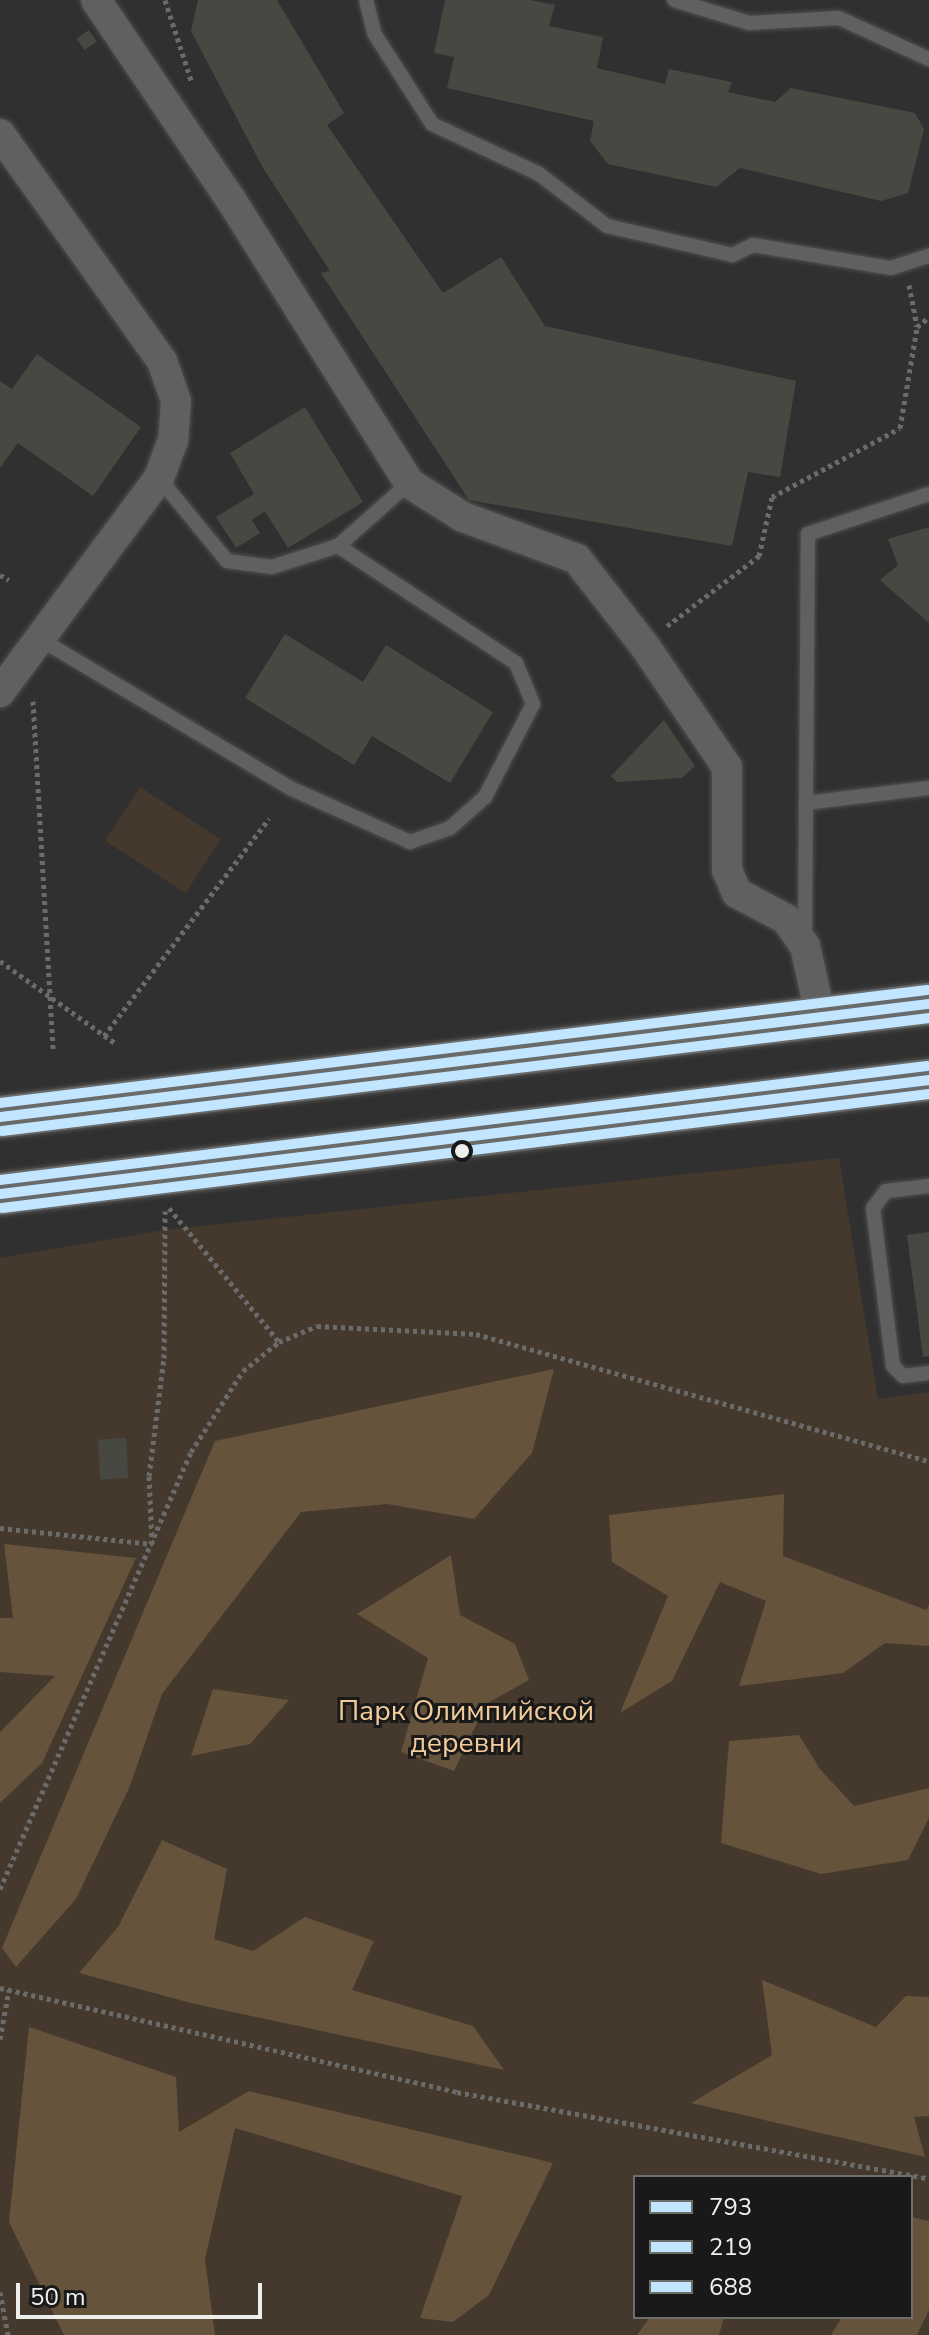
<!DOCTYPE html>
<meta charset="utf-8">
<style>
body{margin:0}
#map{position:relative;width:929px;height:2335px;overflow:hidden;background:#303030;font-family:"Nunito Sans",sans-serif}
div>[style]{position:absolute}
.green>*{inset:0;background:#44392c;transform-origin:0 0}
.forest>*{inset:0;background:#65533c}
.building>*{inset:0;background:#484842;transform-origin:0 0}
.path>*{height:5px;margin-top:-2.5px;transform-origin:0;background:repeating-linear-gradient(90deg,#6b6b6b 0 4px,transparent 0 8px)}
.roads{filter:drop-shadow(0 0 2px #4e4f4e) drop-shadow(0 0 2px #4e4f4e)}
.lane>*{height:14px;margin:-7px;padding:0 7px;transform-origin:7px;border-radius:7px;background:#5f6060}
.street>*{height:30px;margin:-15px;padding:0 15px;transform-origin:15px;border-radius:15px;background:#5f6060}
.secondary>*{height:42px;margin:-21px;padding:0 21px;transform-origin:21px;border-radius:21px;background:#696a6a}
.bus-1>*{height:10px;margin:-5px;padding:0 5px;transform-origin:5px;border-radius:5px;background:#c2e6ff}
.bus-2>*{height:10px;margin:-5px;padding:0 5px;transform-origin:5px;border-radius:5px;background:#c2e6ff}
.bus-3>*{height:10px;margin:-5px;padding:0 5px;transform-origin:5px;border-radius:5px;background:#c2e6ff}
.dots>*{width:22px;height:22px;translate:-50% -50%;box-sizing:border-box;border:4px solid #181918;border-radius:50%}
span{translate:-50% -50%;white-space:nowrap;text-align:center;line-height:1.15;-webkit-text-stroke:6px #181918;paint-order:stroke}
.park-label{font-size:28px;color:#f3cb9b}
.legend{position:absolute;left:633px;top:2175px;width:280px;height:144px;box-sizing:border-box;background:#181918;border:2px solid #6d6f6d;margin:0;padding:10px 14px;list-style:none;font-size:24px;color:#edefed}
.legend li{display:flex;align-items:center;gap:16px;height:40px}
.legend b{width:40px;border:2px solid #6d6f6d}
.scale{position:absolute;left:16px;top:2283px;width:246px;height:36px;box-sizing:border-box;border:4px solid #edefed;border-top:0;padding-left:10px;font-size:24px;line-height:28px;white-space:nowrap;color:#edefed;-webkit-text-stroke:6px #181918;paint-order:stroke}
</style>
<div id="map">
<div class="green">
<i style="left:140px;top:787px;width:96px;height:64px;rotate:33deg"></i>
<i style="clip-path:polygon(evenodd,839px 1158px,878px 1399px,929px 1392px,929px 2335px,0 2335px,0 1258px,164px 1230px,839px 1158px,635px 2177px,911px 2177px,911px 2317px,635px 2317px,635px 2177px)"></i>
</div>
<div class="forest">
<i style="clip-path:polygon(554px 1369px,532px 1453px,474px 1519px,387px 1504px,301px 1512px,162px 1694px,130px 1786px,76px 1899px,16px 1967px,2px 1948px,215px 1441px)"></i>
<i style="clip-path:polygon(784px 1494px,783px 1556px,926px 1610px,929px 1605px,929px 1646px,885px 1643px,843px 1673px,739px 1686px,766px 1601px,720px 1582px,672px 1681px,620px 1713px,668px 1596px,612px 1562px,609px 1515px)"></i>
<i style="clip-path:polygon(4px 1544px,136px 1558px,42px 1763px,0 1803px,0 1732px,55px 1676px,0 1672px,0 1618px,13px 1618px)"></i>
<i style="clip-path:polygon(451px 1555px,460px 1615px,515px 1644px,529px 1680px,486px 1704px,454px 1771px,401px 1752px,428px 1658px,357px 1614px)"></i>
<i style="clip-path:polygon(213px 1689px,289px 1700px,250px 1744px,191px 1756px)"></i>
<i style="clip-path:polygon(799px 1735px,820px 1769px,854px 1806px,929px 1788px,929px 1818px,908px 1860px,821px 1874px,721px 1843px,729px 1741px)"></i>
<i style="clip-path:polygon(162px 1840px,227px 1869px,214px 1939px,253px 1951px,305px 1917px,374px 1941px,352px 1990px,473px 2026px,504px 2070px,195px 2004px,79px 1973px,118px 1927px)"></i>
<i style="clip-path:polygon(762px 1980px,876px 2027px,906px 1996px,929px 1997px,929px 2116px,914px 2117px,925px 2157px,691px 2103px,772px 2055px)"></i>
<i style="clip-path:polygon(29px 2027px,176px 2077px,179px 2132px,249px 2091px,553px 2163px,489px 2295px,453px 2322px,420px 2318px,462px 2196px,235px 2128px,205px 2259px,215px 2335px,64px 2335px,9px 2222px)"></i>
<i style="clip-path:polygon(911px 2217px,929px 2221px,929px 2310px,917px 2335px,831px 2335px,842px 2317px,911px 2317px)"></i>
<i style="clip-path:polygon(650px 2317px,724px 2317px,719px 2335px,637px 2335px)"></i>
</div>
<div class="building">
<i style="clip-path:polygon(198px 0,277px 0,344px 113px,327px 125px,443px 293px,501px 257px,545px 326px,796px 381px,780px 477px,748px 472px,732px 546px,469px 500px,321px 273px,330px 271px,263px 168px,191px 31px)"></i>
<i style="clip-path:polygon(445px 0,530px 0,555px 5px,549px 26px,603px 37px,597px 68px,665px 84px,669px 69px,732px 82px,728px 92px,775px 102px,791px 88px,915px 113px,924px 129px,908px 193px,881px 201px,740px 168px,716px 187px,608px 164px,590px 141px,594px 121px,447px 88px,454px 57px,434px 53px)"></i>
<i style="left:89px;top:30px;width:14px;height:15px;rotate:56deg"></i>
<i style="clip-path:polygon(37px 354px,141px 427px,93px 496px,18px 443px,0 468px,0 381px,12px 389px)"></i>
<i style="clip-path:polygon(305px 407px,363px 502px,288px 548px,265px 511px,252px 520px,260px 533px,236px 548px,216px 517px,254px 494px,230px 453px)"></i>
<i style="clip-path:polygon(929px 527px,929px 623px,880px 580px,898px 565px,888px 539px)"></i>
<i style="clip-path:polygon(285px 634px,363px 682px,386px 645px,493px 712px,450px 783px,372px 736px,354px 765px,245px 698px)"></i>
<i style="clip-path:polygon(664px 720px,695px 766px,682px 778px,617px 782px,611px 776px)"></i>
<i style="clip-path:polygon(929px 1232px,929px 1356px,923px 1357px,907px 1235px)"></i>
<i style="left:126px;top:1438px;width:40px;height:28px;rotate:87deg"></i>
</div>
<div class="path">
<i style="left:165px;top:0;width:87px;rotate:72deg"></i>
<i style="left:909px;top:285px;width:42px;rotate:79deg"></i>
<i style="left:0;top:575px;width:10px;rotate:29deg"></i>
<i style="left:667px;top:626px;width:116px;rotate:-37.3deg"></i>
<i style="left:759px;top:556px;width:60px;rotate:-77.6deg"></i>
<i style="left:772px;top:497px;width:145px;rotate:-28.3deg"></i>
<i style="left:900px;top:428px;width:102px;rotate:-80.4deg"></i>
<i style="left:917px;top:327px;width:16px;rotate:-40deg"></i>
<i style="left:33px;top:701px;width:351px;rotate:86.7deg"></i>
<i style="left:0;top:961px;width:141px;rotate:35.5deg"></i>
<i style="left:104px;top:1036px;width:273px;rotate:-52.8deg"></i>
<i style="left:169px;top:1208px;width:173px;rotate:50.6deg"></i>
<i style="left:0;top:1528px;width:153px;rotate:6deg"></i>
<i style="left:152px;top:1544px;width:68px;rotate:-92.5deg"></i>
<i style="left:149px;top:1476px;width:119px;rotate:-82.8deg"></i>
<i style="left:164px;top:1358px;width:147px;rotate:-89.6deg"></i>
<i style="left:0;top:1889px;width:477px;rotate:-66.4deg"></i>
<i style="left:191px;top:1452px;width:96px;rotate:-57.3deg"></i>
<i style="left:243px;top:1371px;width:46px;rotate:-38.9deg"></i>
<i style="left:279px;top:1342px;width:41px;rotate:-22.8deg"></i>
<i style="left:317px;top:1326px;width:159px;rotate:2.9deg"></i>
<i style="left:476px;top:1334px;width:470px;rotate:15.7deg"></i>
<i style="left:0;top:1988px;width:469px;rotate:12.8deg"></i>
<i style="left:457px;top:2092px;width:480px;rotate:10.4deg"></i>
<i style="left:0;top:2039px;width:50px;rotate:-79.6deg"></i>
<i style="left:0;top:2292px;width:44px;rotate:79.5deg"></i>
</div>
<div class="roads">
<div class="lane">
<i style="left:366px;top:0;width:34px;rotate:76deg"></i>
<i style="left:374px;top:33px;width:108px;rotate:57.5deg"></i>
<i style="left:432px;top:124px;width:118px;rotate:25deg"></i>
<i style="left:539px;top:174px;width:86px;rotate:37.4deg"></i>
<i style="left:607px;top:226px;width:129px;rotate:13deg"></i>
<i style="left:733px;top:255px;width:22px;rotate:-27deg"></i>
<i style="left:753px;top:245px;width:140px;rotate:9.5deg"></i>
<i style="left:891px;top:268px;width:40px;rotate:-18deg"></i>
<i style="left:674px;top:0;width:78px;rotate:17deg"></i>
<i style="left:749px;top:23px;width:90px;rotate:-3.2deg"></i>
<i style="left:839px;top:18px;width:99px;rotate:24.5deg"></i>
<i style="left:159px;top:478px;width:107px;rotate:50.7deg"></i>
<i style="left:227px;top:561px;width:45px;rotate:7.6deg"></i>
<i style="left:272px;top:567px;width:69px;rotate:-17.7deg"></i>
<i style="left:338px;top:546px;width:95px;rotate:-41.6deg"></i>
<i style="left:40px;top:639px;width:291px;rotate:30.8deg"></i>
<i style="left:290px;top:788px;width:132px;rotate:24.2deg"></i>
<i style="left:410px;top:842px;width:42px;rotate:-19.3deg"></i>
<i style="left:450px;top:828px;width:47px;rotate:-41.5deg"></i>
<i style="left:485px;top:797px;width:105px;rotate:-62.7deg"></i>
<i style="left:533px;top:704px;width:44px;rotate:-112.5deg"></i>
<i style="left:516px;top:663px;width:213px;rotate:-146.7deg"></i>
<i style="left:806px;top:803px;width:269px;rotate:-89.6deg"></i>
<i style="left:808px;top:534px;width:127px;rotate:-18.3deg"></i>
<i style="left:805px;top:938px;width:135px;rotate:-89.6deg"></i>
<i style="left:806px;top:803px;width:124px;rotate:-7deg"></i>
<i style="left:929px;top:1186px;width:43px;rotate:173.4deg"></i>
<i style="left:886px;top:1191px;width:21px;rotate:127deg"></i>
<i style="left:873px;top:1208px;width:159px;rotate:82.8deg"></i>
<i style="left:893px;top:1366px;width:14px;rotate:45deg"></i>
<i style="left:903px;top:1376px;width:26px;rotate:-7deg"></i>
</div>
<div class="street">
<i style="left:96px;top:0;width:241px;rotate:56deg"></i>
<i style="left:231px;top:200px;width:334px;rotate:57.8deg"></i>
<i style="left:409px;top:483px;width:64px;rotate:32.2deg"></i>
<i style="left:463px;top:517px;width:121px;rotate:20.2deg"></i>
<i style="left:577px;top:559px;width:109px;rotate:52.1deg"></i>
<i style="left:644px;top:645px;width:148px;rotate:55.8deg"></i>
<i style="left:727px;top:767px;width:103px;rotate:90deg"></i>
<i style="left:727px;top:870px;width:25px;rotate:67deg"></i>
<i style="left:737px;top:893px;width:55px;rotate:28deg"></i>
<i style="left:786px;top:919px;width:33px;rotate:55deg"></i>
<i style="left:805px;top:946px;width:74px;rotate:77.5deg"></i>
<i style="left:0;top:134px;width:279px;rotate:54.5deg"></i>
<i style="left:162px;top:361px;width:42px;rotate:70.7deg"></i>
<i style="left:176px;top:401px;width:39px;rotate:94deg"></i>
<i style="left:173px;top:440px;width:40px;rotate:110.2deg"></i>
<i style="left:159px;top:478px;width:267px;rotate:126.6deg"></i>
</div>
<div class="secondary">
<i style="left:0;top:1117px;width:936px;rotate:-6.94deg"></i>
<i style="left:0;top:1194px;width:936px;rotate:-7deg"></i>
</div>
</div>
<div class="bus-1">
<i style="left:0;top:1117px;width:936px;rotate:-6.94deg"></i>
<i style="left:0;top:1194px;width:936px;rotate:-7deg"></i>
</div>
<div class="bus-2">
<i style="left:2px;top:1131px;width:934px;rotate:-6.95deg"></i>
<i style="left:2px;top:1208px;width:934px;rotate:-7.01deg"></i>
</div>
<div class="bus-3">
<i style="left:0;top:1103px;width:934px;rotate:-6.95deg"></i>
<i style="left:0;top:1180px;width:934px;rotate:-7.01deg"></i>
</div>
<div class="dots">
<i style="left:462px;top:1151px;background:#edefed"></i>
</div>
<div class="park-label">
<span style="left:466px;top:1727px">Парк Олимпийской<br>деревни</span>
</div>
<ul class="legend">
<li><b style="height:10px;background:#c2e6ff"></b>793</li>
<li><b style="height:10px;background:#c2e6ff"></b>219</li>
<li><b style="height:10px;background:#c2e6ff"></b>688</li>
</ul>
<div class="scale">50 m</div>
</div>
